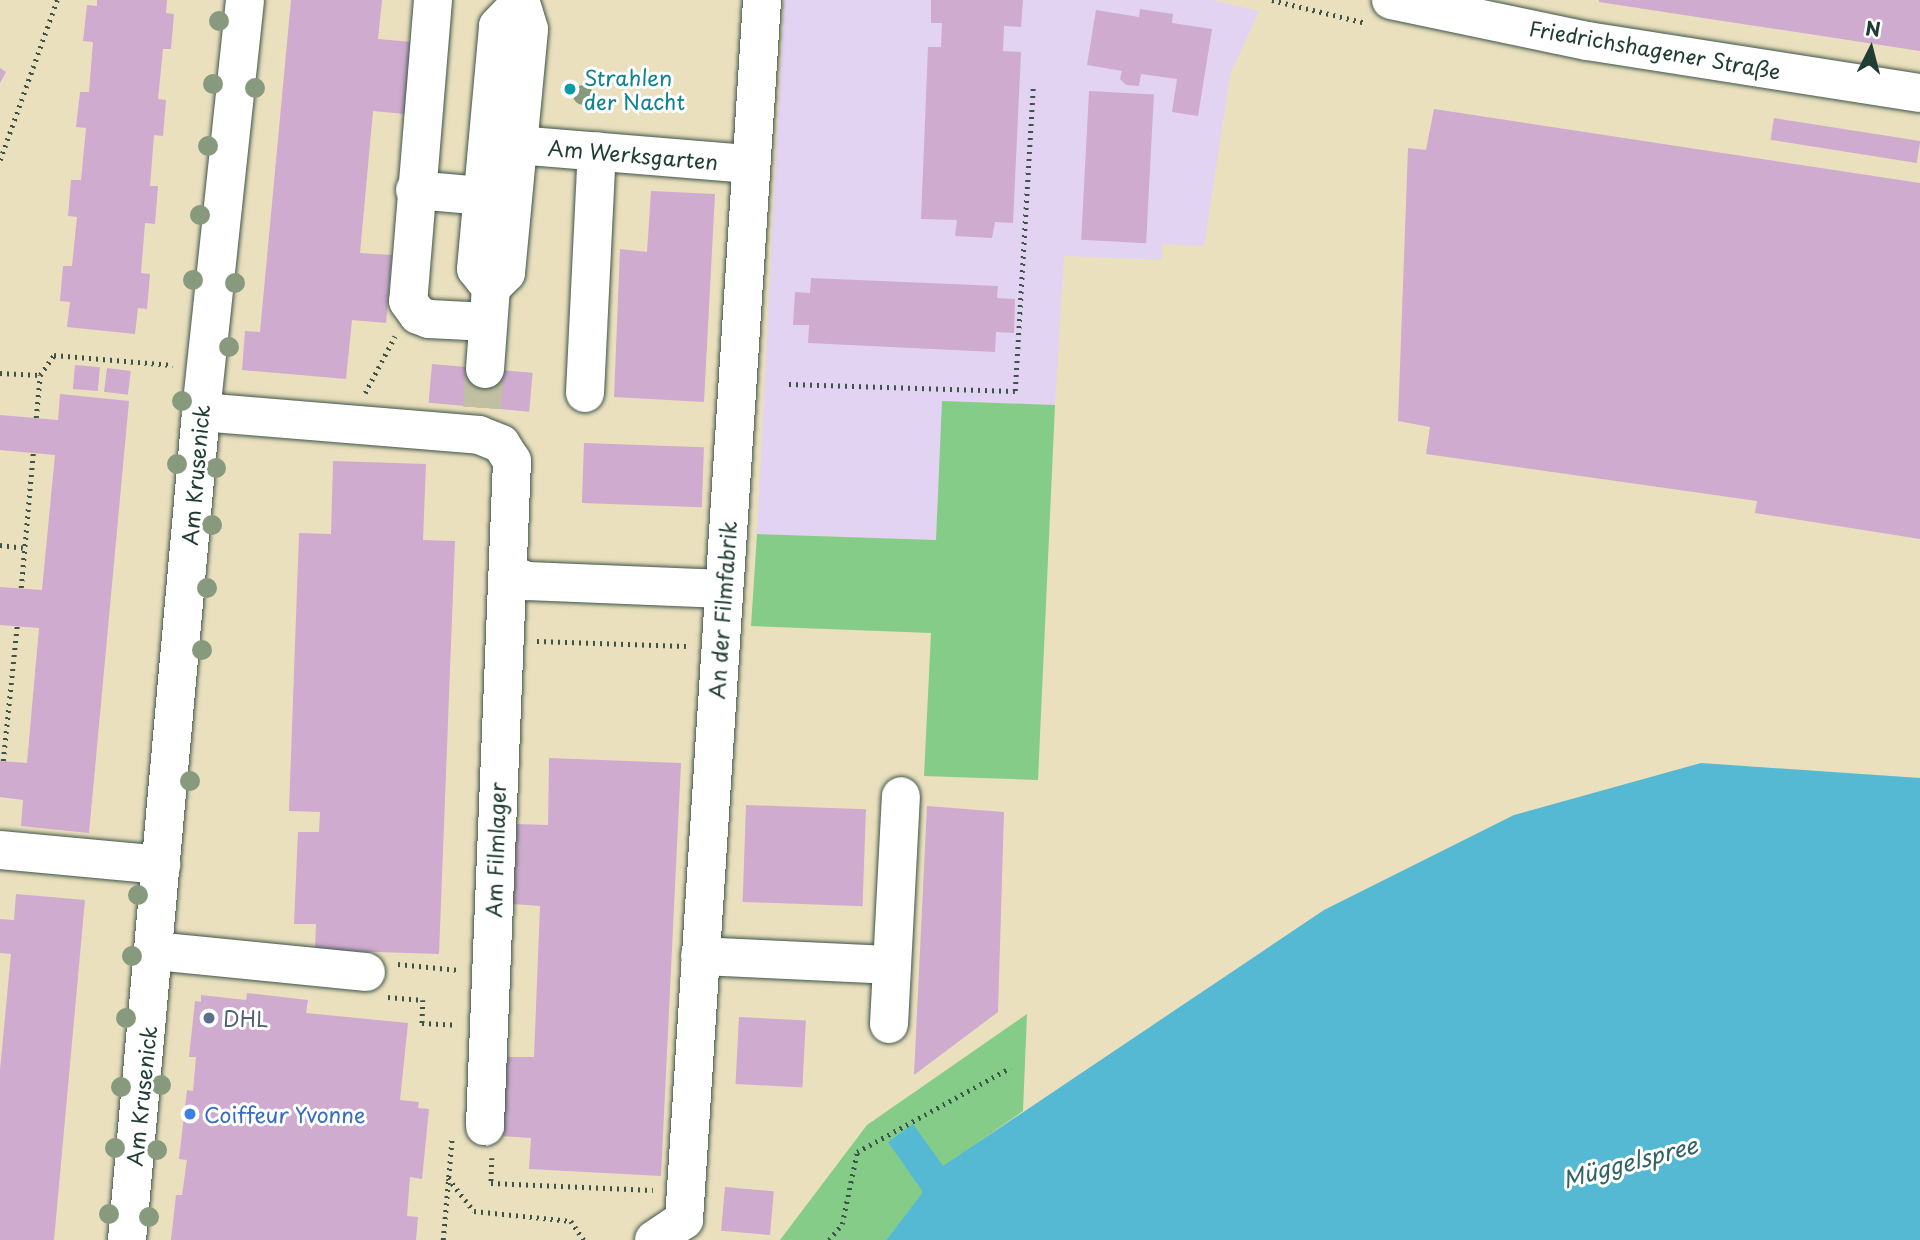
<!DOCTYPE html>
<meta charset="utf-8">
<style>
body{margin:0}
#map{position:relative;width:1920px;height:1240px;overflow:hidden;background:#eae0be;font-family:"Playpen Sans",sans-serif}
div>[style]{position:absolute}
.built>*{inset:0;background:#e3d3f2}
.green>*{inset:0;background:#84cc88}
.water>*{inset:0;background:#56b9d4}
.building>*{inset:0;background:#cfabcf;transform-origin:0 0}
.minor-tunnel>*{height:38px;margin-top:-19px;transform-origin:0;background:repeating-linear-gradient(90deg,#c1bfa2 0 38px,transparent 0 57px)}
.path>*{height:4.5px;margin-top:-2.25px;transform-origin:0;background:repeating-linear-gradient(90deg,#3d5549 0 2px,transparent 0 7px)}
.roads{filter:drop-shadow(0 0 2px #3d5549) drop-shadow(0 0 2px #3d5549)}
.minor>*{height:38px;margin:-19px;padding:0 19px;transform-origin:19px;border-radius:19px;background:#fff}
.major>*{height:38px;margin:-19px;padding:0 19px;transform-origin:19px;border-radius:19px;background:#fff}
.trees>*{width:20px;height:20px;margin:-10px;border-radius:50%;background:#889a7e}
.dots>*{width:19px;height:19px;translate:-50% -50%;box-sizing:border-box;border:4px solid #fff;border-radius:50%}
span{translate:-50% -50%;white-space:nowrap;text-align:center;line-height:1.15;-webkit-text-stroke:6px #fff;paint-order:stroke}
.street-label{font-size:21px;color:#1f3d34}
.culture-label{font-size:21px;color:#0d838f}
.left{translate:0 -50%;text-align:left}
.service-label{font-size:21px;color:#4e5e75}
.shop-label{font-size:21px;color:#366cbe}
.water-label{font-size:23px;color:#306264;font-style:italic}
.north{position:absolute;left:1836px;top:14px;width:70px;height:70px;-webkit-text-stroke:5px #fff;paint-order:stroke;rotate:6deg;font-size:19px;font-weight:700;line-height:28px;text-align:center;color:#1f3d34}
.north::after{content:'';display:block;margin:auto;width:24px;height:32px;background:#1f3d34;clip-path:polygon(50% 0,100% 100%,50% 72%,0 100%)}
</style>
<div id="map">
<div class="built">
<i style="clip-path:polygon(784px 0,1212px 0,1259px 11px,1230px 75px,1204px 246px,1163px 244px,1161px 260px,1064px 256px,1055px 405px,943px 401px,936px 540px,757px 534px)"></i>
</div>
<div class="green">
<i style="clip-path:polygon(942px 401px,1055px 405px,1038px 780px,924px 776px,931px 633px,751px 626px,757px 534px,936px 540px)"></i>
<i style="clip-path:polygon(1027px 1014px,1023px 1111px,943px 1167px,886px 1240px,780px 1240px,867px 1125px)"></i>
</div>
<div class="water">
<i style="clip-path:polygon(1701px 763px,1920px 778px,1920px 1240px,886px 1240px,923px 1192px,888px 1142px,913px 1124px,943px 1166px,1324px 910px,1514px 815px)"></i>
</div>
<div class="building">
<i style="clip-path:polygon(97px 0,167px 0,166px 13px,174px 14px,171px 49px,163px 49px,158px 99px,166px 100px,163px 136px,154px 135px,150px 186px,158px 186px,155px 224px,145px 223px,141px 273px,150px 274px,147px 309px,138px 308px,135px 334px,67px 327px,70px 302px,60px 301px,63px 266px,72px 266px,77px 217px,68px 216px,71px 180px,81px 180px,86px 128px,76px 127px,80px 92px,89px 92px,93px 42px,83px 41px,87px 5px,97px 6px)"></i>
<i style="clip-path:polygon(291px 0,382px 0,378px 39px,412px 42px,405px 114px,373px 111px,360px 253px,392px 255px,386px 323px,352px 320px,346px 379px,242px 370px,245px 331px,260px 332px)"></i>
<i style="clip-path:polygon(931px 0,1023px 0,1021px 27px,1004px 26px,1003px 51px,1021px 52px,1013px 223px,995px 222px,992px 238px,955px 236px,957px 220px,921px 219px,928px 47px,941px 47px,942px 23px,931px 23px)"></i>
<i style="clip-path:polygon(1920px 0,1920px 51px,1599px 2px,1599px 0)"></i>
<i style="clip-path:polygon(1140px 9px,1173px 14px,1172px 23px,1212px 29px,1198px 116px,1172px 112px,1177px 79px,1141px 74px,1139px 86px,1126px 85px,1120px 79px,1122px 71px,1087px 65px,1096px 10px,1139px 17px)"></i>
<i style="clip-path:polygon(0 68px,6px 72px,0 83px)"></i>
<i style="left:1089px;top:91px;width:65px;height:149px;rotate:3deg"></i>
<i style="clip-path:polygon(1434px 109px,1920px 183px,1920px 539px,1755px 513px,1757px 501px,1426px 454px,1430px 427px,1398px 421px,1408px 148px,1426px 150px)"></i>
<i style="left:1774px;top:118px;width:148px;height:22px;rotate:9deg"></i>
<i style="clip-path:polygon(651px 191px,715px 194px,704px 402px,614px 397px,620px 249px,647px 252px)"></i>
<i style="clip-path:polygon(811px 278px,998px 286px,997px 298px,1015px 299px,1014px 333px,996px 332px,995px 352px,808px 343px,809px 325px,793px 325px,795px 292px,810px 293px)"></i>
<i style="left:432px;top:364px;width:101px;height:39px;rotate:5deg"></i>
<i style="left:75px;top:365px;width:25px;height:24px;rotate:5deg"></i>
<i style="left:107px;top:368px;width:24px;height:24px;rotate:7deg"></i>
<i style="clip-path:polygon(60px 394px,129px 401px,89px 833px,21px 826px,23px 800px,0 797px,0 761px,27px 763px,39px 628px,0 625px,0 587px,42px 590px,55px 455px,0 450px,0 415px,58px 420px)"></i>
<i style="left:584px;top:443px;width:120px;height:60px;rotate:2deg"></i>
<i style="clip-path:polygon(333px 461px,426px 464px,423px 540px,455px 541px,439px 954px,315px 950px,316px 924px,294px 924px,298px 832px,319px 832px,320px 812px,289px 811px,299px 533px,331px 534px)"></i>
<i style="clip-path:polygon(549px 758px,681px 763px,661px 1176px,529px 1169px,531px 1138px,500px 1136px,504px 1057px,534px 1057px,540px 906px,513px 904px,516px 824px,548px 825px)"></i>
<i style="left:746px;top:805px;width:120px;height:97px;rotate:2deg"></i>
<i style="clip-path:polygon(927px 806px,1004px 812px,998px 1012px,914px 1075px)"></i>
<i style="clip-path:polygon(16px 894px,85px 900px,54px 1240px,0 1240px,0 1070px,11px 954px,0 953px,0 919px,14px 920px)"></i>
<i style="clip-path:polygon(247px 993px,308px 1000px,306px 1013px,408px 1023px,400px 1100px,419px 1102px,418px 1108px,429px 1109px,422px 1179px,410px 1177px,407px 1216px,418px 1217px,416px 1240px,171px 1240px,176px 1195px,182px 1195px,187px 1160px,179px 1159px,187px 1090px,193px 1091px,196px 1057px,189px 1057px,195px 1001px,201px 1002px,201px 995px,246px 1000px)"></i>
<i style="left:739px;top:1017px;width:67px;height:67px;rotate:3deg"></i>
<i style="left:725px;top:1187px;width:49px;height:44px;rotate:5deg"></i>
</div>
<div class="minor-tunnel">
<i style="left:482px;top:408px;width:39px;rotate:-86deg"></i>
</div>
<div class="path">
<i style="left:1272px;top:0;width:97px;rotate:13.7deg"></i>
<i style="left:0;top:160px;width:170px;rotate:-70.4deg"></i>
<i style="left:0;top:373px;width:40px;rotate:2.9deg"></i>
<i style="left:40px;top:375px;width:24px;rotate:-55deg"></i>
<i style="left:54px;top:355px;width:119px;rotate:4.8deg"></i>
<i style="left:789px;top:384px;width:226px;rotate:1.8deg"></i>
<i style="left:1015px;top:391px;width:307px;rotate:-86.6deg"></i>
<i style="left:365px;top:393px;width:64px;rotate:-62.2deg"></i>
<i style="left:36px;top:418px;width:43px;rotate:-84.7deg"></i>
<i style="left:0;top:545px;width:23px;rotate:7deg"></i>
<i style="left:21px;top:588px;width:136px;rotate:-84.9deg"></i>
<i style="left:537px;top:641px;width:149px;rotate:1.9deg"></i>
<i style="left:3px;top:761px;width:136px;rotate:-84.1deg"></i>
<i style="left:398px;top:964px;width:61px;rotate:5.6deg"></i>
<i style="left:388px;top:997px;width:35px;rotate:5deg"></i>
<i style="left:423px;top:1000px;width:23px;rotate:92deg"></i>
<i style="left:422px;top:1023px;width:34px;rotate:3deg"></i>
<i style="left:492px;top:1158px;width:25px;rotate:92deg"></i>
<i style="left:491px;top:1183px;width:162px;rotate:2.5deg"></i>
<i style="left:448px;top:1178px;width:42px;rotate:51.8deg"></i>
<i style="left:474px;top:1211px;width:98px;rotate:5.9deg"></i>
<i style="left:571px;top:1221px;width:23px;rotate:56deg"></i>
<i style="left:443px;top:1240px;width:103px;rotate:-85deg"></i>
<i style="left:829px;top:1240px;width:21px;rotate:-51deg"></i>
<i style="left:842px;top:1224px;width:74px;rotate:-78.2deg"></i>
<i style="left:857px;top:1152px;width:175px;rotate:-28.8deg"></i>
</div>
<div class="roads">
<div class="minor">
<i style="left:433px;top:0;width:302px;rotate:94.7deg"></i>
<i style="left:408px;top:301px;width:17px;rotate:54deg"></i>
<i style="left:418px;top:315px;width:12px;rotate:20deg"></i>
<i style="left:429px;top:319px;width:59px;rotate:2.9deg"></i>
<i style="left:493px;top:143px;width:257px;rotate:4.7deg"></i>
<i style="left:415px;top:190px;width:68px;rotate:5deg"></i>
<i style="left:491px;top:288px;width:21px;rotate:-45deg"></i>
<i style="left:506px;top:273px;width:245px;rotate:-84.6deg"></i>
<i style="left:529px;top:29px;width:30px;rotate:-107deg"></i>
<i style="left:485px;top:369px;width:81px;rotate:-85.8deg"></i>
<i style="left:491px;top:288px;width:24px;rotate:-128deg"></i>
<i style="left:476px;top:269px;width:244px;rotate:-84.8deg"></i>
<i style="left:498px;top:26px;width:30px;rotate:-46deg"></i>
<i style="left:585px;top:393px;width:242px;rotate:-87.2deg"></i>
<i style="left:201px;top:412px;width:279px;rotate:4.7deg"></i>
<i style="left:479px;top:435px;width:24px;rotate:22deg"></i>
<i style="left:501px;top:444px;width:20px;rotate:57deg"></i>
<i style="left:512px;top:461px;width:666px;rotate:92.33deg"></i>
<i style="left:508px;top:573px;width:21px;rotate:23deg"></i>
<i style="left:527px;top:581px;width:197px;rotate:2.3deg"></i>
<i style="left:0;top:850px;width:162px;rotate:5.3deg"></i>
<i style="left:155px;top:951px;width:212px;rotate:5.7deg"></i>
<i style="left:700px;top:956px;width:191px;rotate:2.7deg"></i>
<i style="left:889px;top:1024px;width:228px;rotate:-87deg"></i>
<i style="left:127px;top:1240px;width:831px;rotate:-84.89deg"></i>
<i style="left:201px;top:412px;width:414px;rotate:-83.9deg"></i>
<i style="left:654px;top:1240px;width:36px;rotate:-34deg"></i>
<i style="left:684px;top:1220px;width:1222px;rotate:-86.34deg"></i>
</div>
<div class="major">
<i style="left:1391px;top:0;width:200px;rotate:11.8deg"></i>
<i style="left:1587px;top:41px;width:337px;rotate:8.9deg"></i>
</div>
</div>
<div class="trees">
<i style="left:219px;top:21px"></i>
<i style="left:213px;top:84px"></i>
<i style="left:255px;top:88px"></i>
<i style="left:583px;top:95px"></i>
<i style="left:208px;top:146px"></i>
<i style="left:200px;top:215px"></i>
<i style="left:193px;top:280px"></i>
<i style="left:235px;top:283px"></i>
<i style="left:229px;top:347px"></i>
<i style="left:182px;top:401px"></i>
<i style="left:177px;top:464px"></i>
<i style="left:216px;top:468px"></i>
<i style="left:212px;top:525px"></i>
<i style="left:207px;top:588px"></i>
<i style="left:202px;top:650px"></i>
<i style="left:190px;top:781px"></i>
<i style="left:138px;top:895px"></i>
<i style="left:132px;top:956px"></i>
<i style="left:126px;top:1018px"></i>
<i style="left:161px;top:1085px"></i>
<i style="left:121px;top:1087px"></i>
<i style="left:115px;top:1148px"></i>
<i style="left:157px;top:1150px"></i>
<i style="left:109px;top:1214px"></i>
<i style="left:149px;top:1217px"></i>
</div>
<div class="dots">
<i style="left:570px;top:89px;background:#0f9aa8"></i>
<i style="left:209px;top:1018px;background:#5c6f8a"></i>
<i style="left:190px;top:1114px;background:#3f7fe0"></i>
</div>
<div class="street-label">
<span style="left:1655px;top:49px;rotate:10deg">Friedrichshagener Straße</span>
<span style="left:633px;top:154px;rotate:5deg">Am Werksgarten</span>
<span style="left:195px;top:475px;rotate:-85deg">Am Krusenick</span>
<span style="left:722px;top:610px;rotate:-86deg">An der Filmfabrik</span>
<span style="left:495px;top:850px;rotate:-88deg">Am Filmlager</span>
<span style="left:141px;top:1096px;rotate:-84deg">Am Krusenick</span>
</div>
<div class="culture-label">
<span class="left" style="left:584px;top:89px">Strahlen<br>der Nacht</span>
</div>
<div class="service-label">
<span class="left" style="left:223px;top:1018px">DHL</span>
</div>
<div class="shop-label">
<span class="left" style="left:204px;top:1114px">Coiffeur Yvonne</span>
</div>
<div class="water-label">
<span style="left:1630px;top:1162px;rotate:-15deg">Müggelspree</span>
</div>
<div class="north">N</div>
</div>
